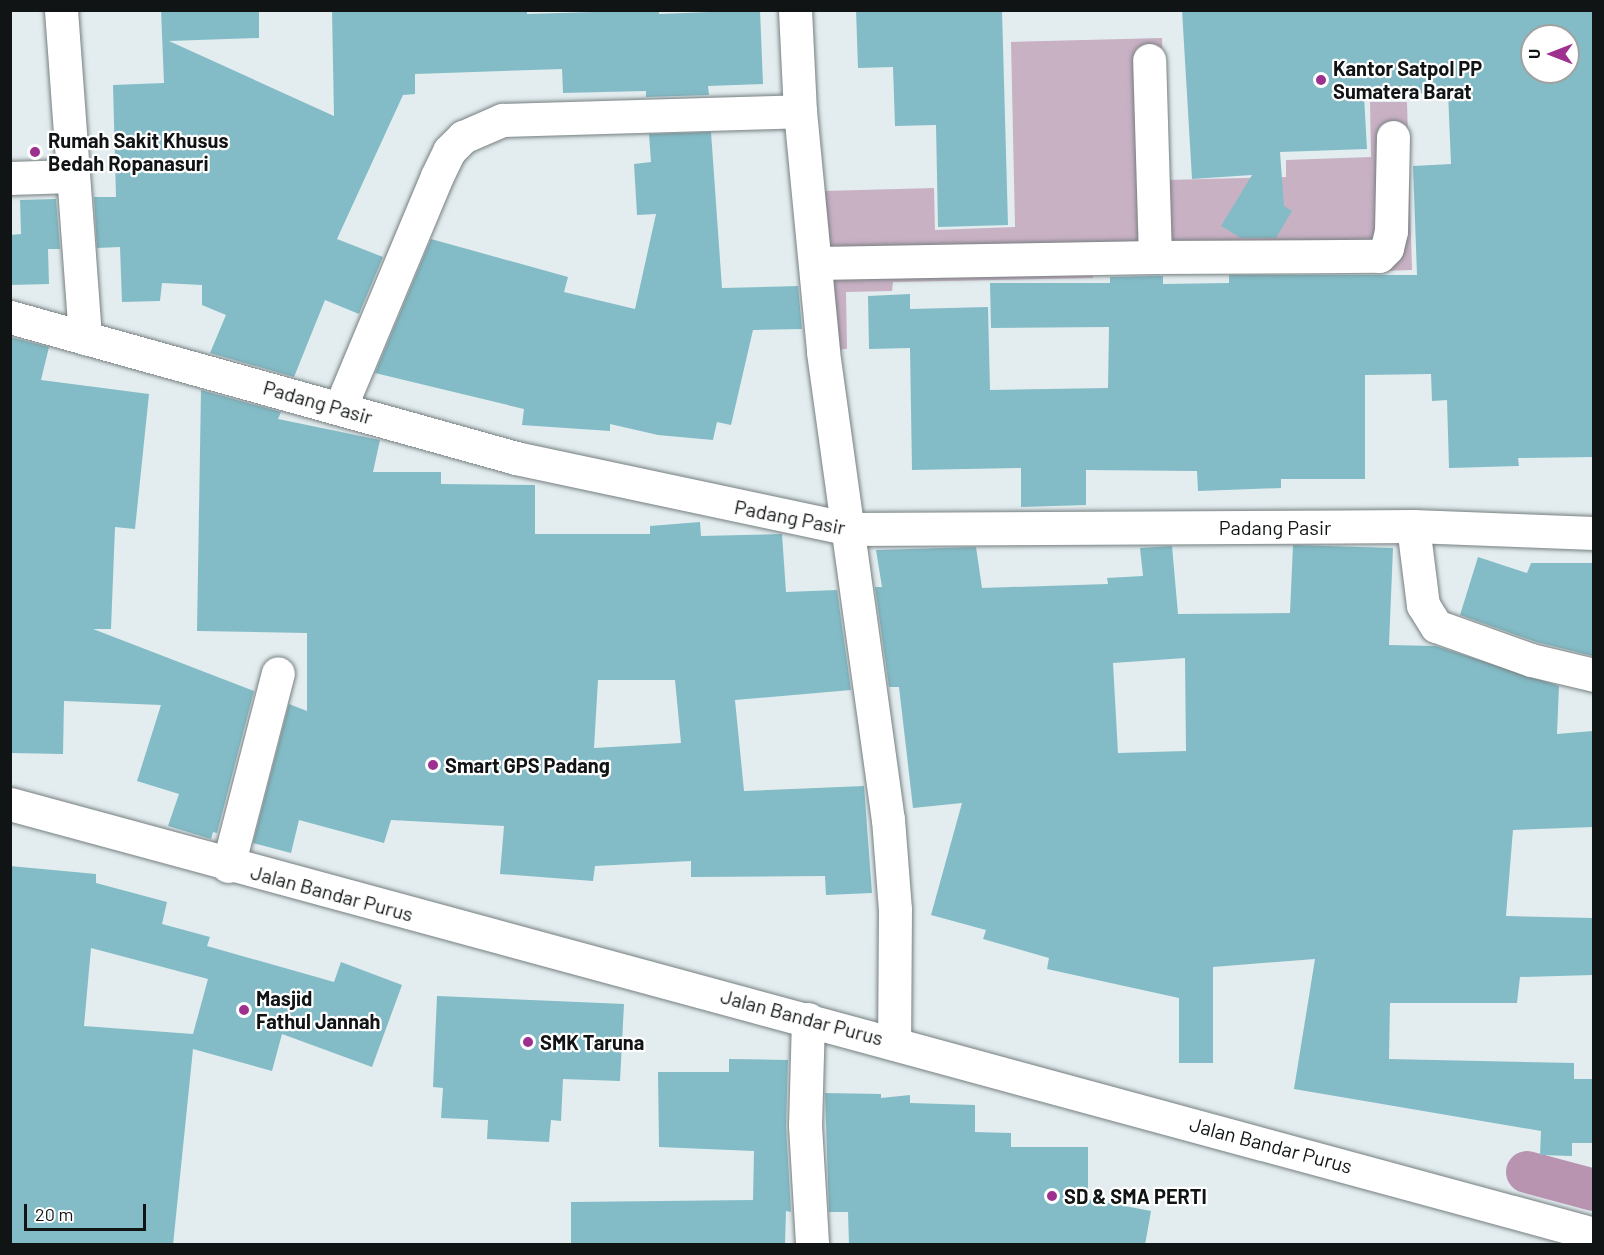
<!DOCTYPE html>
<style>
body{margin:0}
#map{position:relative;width:1604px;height:1255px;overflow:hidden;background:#e3edef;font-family:Barlow,sans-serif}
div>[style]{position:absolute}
.green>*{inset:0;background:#c9b1c4}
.canal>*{height:42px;margin:-21px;padding:0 21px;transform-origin:21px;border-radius:21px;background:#b994b1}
.building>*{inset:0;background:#83bcc6}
.roads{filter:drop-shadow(0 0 2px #767f80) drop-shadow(0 0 2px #767f80)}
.minor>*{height:33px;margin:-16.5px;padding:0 16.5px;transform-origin:16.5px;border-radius:16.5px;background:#fff}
.dots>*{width:16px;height:16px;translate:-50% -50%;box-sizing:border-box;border:3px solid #fff;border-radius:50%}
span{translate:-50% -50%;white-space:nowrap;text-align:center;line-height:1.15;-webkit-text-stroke:4.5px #fff;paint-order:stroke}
.poi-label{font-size:20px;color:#111415;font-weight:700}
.left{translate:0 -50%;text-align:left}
.street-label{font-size:20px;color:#111415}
.frame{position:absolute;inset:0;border:12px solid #111415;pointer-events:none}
.north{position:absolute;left:1520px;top:24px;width:60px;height:60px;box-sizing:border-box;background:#fff;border:2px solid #a0a1a1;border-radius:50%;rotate:270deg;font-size:16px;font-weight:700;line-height:24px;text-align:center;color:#111415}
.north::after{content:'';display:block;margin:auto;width:21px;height:27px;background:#9e308f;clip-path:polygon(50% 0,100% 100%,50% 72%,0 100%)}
.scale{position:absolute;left:24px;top:1204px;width:122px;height:27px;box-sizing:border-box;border:3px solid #111415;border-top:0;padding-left:8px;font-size:18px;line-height:21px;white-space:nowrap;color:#111415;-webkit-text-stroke:4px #fff;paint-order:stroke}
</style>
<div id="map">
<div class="green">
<i style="clip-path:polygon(1162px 38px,1166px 180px,1286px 177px,1286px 160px,1371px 157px,1370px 102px,1407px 102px,1412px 270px,1314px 273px,1314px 258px,1093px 265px,1093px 278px,893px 282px,892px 291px,846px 292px,847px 349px,827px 350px,823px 191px,934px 188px,935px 230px,1015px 227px,1011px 42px)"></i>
</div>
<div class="canal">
<i style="left:1527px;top:1172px;width:69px;rotate:15deg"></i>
</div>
<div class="building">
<i style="clip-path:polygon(161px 10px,259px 10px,259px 38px,169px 41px,334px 116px,332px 10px,527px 10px,527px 14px,659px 10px,659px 14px,760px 10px,763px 84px,708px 86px,709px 95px,646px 97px,646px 91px,563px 93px,562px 69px,415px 74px,415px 94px,403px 95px,337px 239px,383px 257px,359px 314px,325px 300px,294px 377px,210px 353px,226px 315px,202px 305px,202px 285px,162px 283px,160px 301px,122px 302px,120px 247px,97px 248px,94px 197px,116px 197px,113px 85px,164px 83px)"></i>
<i style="clip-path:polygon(856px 10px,1002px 10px,1008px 225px,938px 227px,936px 125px,895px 126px,893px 67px,858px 68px)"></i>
<i style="clip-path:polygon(evenodd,1182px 10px,1593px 10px,1593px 457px,1518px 458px,1519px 466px,1449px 468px,1447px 400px,1432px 401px,1431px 374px,1365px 375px,1365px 479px,1281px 479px,1281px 488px,1198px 491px,1197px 471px,1086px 470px,1086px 505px,1021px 507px,1021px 468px,912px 470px,910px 348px,869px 349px,868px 296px,910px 294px,910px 309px,988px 307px,990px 390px,1108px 388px,1109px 327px,991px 328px,990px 283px,1110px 283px,1110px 277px,1155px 276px,1163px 276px,1163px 284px,1229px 283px,1229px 275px,1417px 275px,1413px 166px,1451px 164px,1448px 92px,1364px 96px,1367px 149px,1280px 152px,1284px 206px,1292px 211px,1276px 238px,1241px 238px,1221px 226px,1252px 175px,1192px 179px,1182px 10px,1532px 36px,1568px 36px,1568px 72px,1532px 72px,1532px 36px)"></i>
<i style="clip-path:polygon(711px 132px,722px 288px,798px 286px,802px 329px,753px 330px,731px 425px,717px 422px,713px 440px,658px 435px,610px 424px,610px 431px,522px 425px,524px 409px,375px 373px,431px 239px,568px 277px,564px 292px,635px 309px,656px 214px,637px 215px,634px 164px,651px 162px,649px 134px)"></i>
<i style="clip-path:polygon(56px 199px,60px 249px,48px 249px,49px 284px,10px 285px,10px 235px,21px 234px,20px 200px)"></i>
<i style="clip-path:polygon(10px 337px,49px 347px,41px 380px,149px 394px,135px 529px,115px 527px,111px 629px,93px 629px,254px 691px,217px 833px,213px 832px,211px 839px,168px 826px,179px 794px,137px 781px,161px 705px,64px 701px,63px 754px,10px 753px)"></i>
<i style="clip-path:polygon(evenodd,201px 390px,281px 412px,278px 419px,380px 440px,373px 472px,441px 472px,441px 484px,535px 485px,535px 534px,650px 534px,650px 526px,700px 522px,701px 536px,782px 534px,786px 592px,837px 590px,851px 690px,735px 700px,744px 791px,864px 786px,872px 893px,826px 895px,825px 876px,691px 877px,691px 861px,595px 866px,593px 881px,500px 874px,504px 826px,391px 820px,384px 843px,299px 820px,291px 853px,253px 843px,289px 704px,307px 711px,307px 633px,197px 631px,201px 390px,598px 680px,675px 680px,681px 743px,594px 748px,598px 680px)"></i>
<i style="clip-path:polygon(evenodd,1293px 545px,1393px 548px,1389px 645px,1436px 646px,1559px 686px,1557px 734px,1593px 731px,1593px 827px,1513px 830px,1506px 916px,1593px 918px,1593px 975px,1520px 977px,1517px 1003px,1390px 1003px,1389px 1059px,1574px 1063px,1574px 1079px,1593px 1079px,1593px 1143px,1572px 1143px,1572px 1156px,1540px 1155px,1541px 1131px,1294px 1089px,1315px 959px,1213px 967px,1213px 1063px,1179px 1063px,1179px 998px,1047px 969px,1049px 958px,983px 939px,986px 930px,931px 915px,962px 803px,913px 808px,899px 687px,889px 687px,875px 587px,882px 587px,876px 550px,976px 547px,982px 588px,1108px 584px,1107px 578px,1143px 576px,1140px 548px,1172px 546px,1178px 614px,1290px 613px,1293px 545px,1185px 658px,1186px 751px,1118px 753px,1113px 663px,1185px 658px)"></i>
<i style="clip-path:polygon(1478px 557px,1527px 573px,1531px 563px,1593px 563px,1593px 656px,1536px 642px,1460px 615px)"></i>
<i style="clip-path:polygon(evenodd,10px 866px,96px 874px,96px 883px,167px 902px,162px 924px,210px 937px,207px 946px,334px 982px,341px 962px,402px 985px,372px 1067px,282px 1034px,272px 1071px,193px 1049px,173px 1245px,10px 1245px,10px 866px,91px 948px,208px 979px,193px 1034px,84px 1026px,91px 948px)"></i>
<i style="clip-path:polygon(437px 996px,624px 1004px,620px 1081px,563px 1079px,561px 1121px,551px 1120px,549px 1142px,487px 1139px,488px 1120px,441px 1118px,443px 1088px,433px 1087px)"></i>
<i style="clip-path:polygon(729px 1059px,788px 1060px,786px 1126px,791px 1212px,786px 1211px,785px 1245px,571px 1245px,571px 1202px,753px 1200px,754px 1151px,659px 1147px,658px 1072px,729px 1072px)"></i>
<i style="clip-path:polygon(825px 1093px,881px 1094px,881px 1098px,910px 1095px,910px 1103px,975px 1105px,975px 1132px,1011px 1133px,1011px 1147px,1088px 1147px,1088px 1199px,1151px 1211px,1145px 1245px,849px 1245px,848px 1212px,829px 1212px)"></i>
</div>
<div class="roads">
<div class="minor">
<i style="left:61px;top:10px;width:329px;rotate:85.8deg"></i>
<i style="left:795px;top:10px;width:101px;rotate:87.2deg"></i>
<i style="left:800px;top:111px;width:242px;rotate:84.5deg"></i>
<i style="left:823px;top:352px;width:472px;rotate:82.1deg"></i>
<i style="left:888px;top:819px;width:90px;rotate:85.6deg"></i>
<i style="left:895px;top:909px;width:132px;rotate:90.4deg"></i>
<i style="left:10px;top:178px;width:62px;rotate:-1.8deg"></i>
<i style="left:1155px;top:257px;width:224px;rotate:-0.3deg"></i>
<i style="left:1379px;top:256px;width:11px;rotate:-45deg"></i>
<i style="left:1387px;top:248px;width:17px;rotate:-77deg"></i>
<i style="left:1391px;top:231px;width:94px;rotate:-88.8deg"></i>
<i style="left:816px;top:263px;width:339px;rotate:-1deg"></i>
<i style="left:1155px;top:257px;width:197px;rotate:-91.7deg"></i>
<i style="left:10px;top:317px;width:525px;rotate:15.57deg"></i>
<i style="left:516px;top:458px;width:340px;rotate:12deg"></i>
<i style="left:849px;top:529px;width:564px;rotate:-0.3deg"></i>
<i style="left:1413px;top:526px;width:181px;rotate:2.2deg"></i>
<i style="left:340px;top:408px;width:251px;rotate:-67.3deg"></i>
<i style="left:437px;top:176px;width:28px;rotate:-64deg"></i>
<i style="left:449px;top:151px;width:20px;rotate:-45deg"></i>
<i style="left:463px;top:137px;width:43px;rotate:-23.6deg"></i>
<i style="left:502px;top:120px;width:298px;rotate:-1.7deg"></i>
<i style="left:1413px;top:526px;width:80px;rotate:82.8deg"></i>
<i style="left:1423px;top:605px;width:25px;rotate:58deg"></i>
<i style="left:1436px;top:626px;width:101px;rotate:19.7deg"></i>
<i style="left:1531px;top:660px;width:65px;rotate:13.4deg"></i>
<i style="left:10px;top:804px;width:1641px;rotate:15.19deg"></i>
<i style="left:228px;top:866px;width:199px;rotate:-75.5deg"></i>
<i style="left:808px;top:1019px;width:106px;rotate:91.6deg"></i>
<i style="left:805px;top:1125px;width:119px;rotate:86.6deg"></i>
</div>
</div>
<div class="dots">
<i style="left:1321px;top:80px;background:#9e308f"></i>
<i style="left:35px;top:152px;background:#9e308f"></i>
<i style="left:433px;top:765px;background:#9e308f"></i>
<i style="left:244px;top:1010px;background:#9e308f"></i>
<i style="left:528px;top:1042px;background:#9e308f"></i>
<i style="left:1052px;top:1196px;background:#9e308f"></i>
</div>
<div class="poi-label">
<span class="left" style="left:1333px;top:80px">Kantor Satpol PP<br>Sumatera Barat</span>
<span class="left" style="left:48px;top:152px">Rumah Sakit Khusus<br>Bedah Ropanasuri</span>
<span class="left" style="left:445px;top:765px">Smart GPS Padang</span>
<span class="left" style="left:256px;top:1010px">Masjid<br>Fathul Jannah</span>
<span class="left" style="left:540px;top:1042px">SMK Taruna</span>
<span class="left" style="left:1064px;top:1196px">SD &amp; SMA PERTI</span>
</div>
<div class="street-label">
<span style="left:318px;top:402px;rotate:16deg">Padang Pasir</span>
<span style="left:790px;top:517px;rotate:11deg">Padang Pasir</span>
<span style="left:1275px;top:527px">Padang Pasir</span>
<span style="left:332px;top:893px;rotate:15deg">Jalan Bandar Purus</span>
<span style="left:802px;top:1017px;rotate:15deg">Jalan Bandar Purus</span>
<span style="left:1271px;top:1145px;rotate:15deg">Jalan Bandar Purus</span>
</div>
<div class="frame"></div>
<div class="north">U</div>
<div class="scale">20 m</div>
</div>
